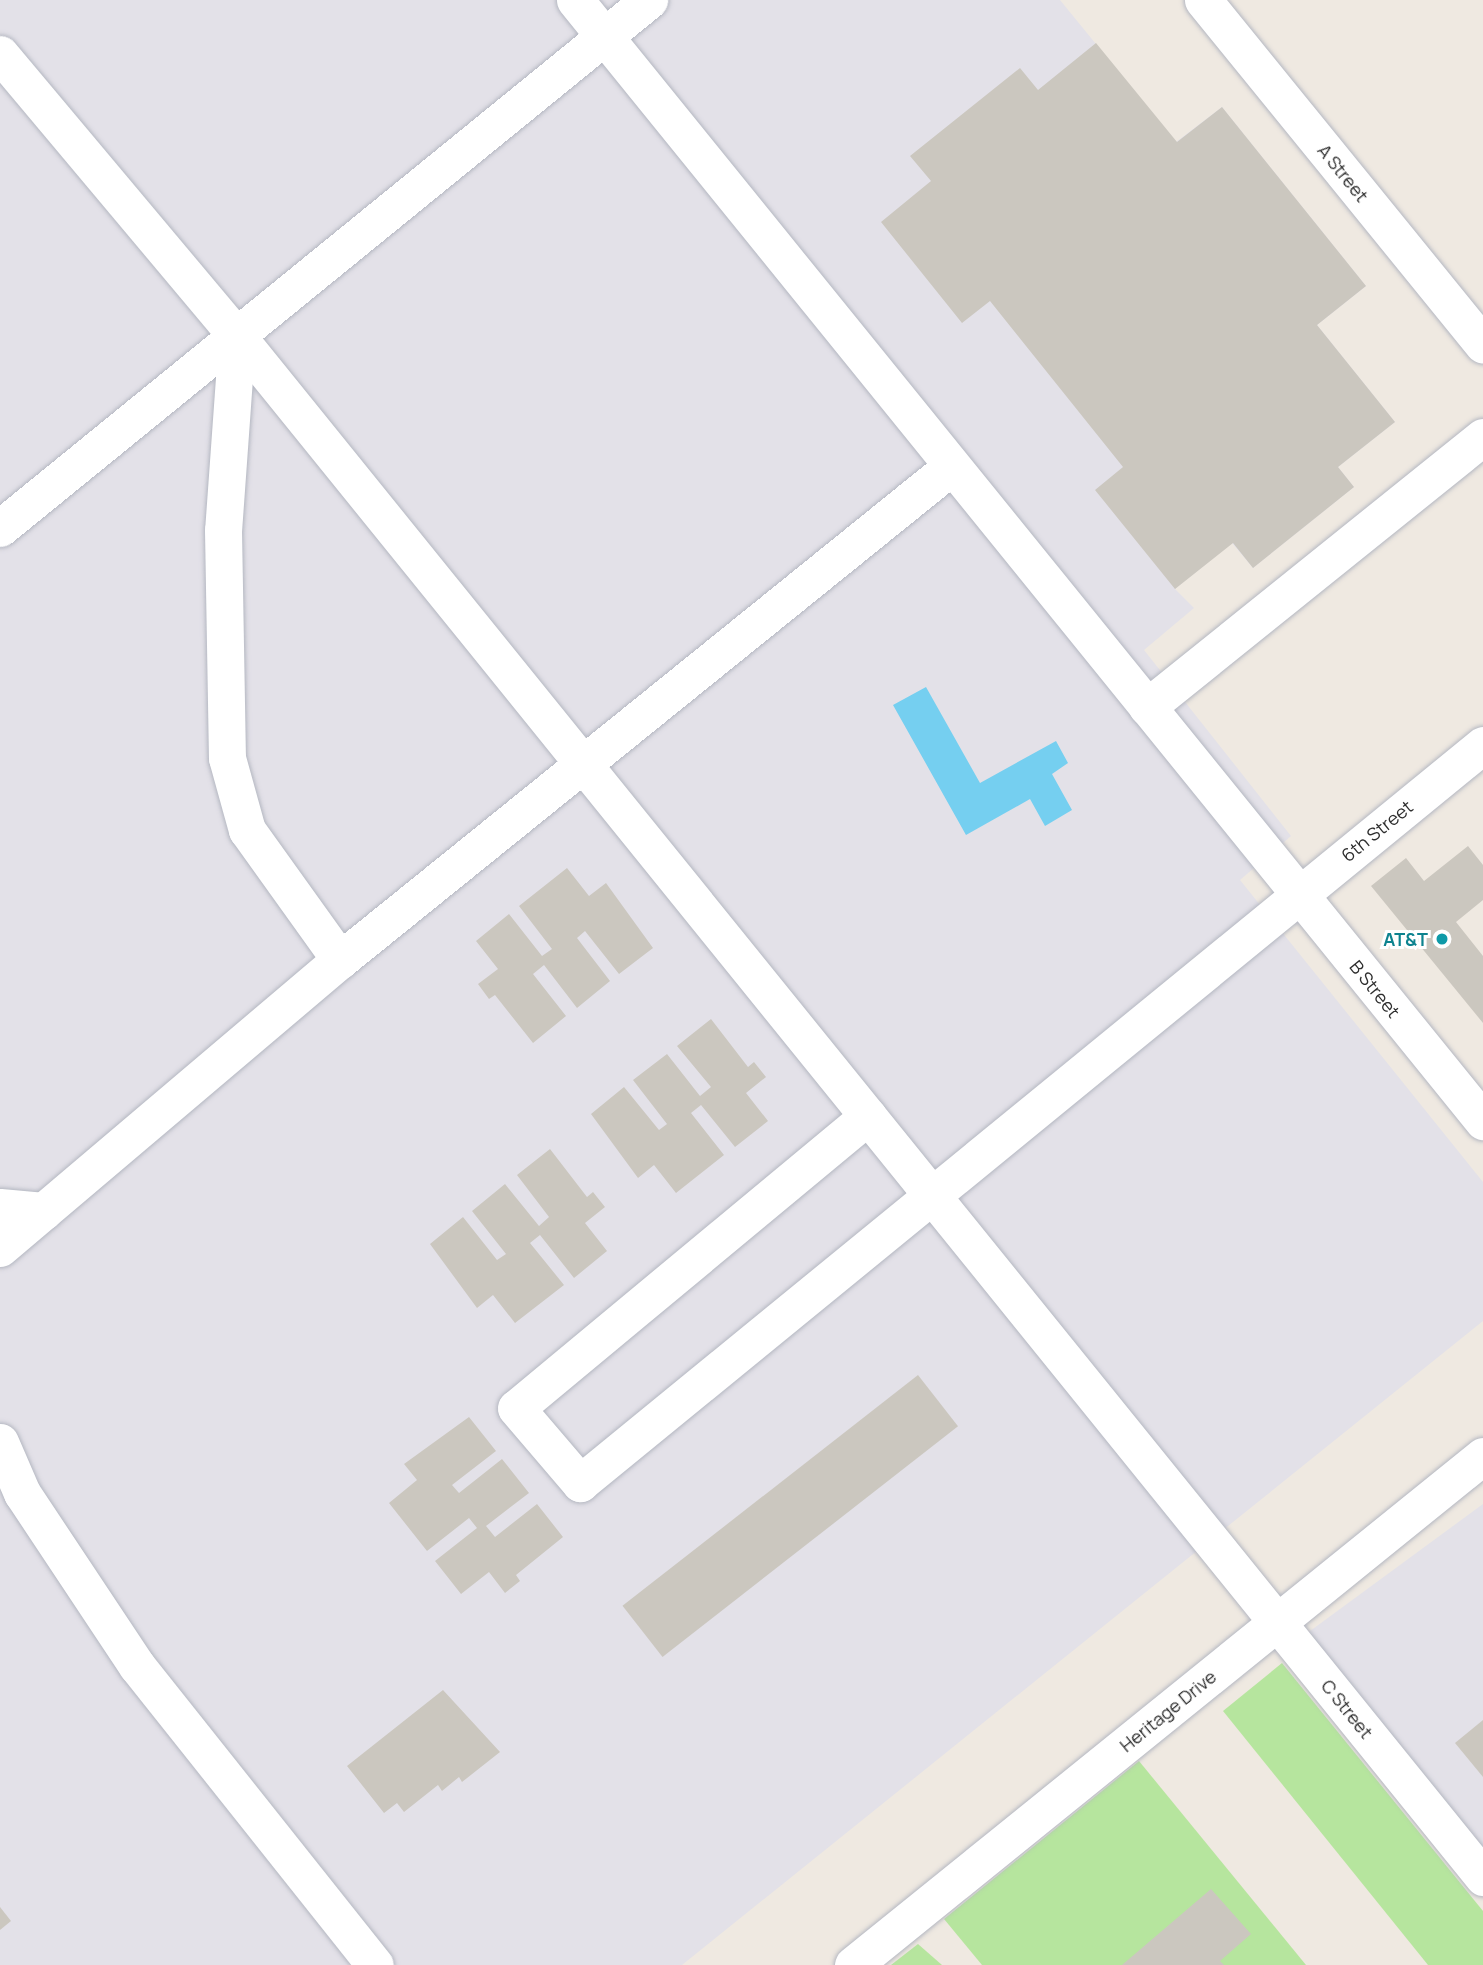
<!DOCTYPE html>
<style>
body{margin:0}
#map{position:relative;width:1483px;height:1965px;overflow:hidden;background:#efe9e1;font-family:Manrope,sans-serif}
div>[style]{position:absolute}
.industrial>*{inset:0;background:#e3e1e8}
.green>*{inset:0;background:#b6e59e}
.water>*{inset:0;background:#75cff0}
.building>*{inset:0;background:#cbc7bf;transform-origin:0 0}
.roads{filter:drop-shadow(0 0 2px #b4b7c1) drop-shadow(0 0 2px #b4b7c1)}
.minor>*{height:37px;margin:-18.5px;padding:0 18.5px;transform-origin:18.5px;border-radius:18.5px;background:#fff}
.dots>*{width:19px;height:19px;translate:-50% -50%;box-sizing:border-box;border:4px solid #fff;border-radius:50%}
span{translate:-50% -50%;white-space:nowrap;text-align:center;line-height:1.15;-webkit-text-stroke:6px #fff;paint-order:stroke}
.street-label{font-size:18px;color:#2e2e2e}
.culture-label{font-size:18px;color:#0d838f;font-weight:700}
.right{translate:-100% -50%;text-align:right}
</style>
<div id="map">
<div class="industrial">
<i style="clip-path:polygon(0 0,1060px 0,1176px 142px,1222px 107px,1366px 286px,1317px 325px,1395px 422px,1338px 467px,1354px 487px,1253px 568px,1232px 543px,1175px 589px,1194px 608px,1144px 650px,1291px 836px,1240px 880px,1483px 1182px,1483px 1321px,682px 1965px,0 1965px)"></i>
<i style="clip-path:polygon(1483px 1504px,1483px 1856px,1306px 1634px)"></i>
</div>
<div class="green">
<i style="clip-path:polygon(1282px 1663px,1483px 1911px,1483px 1965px,1428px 1965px,1223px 1711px)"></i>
<i style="clip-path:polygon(1139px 1761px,1306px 1965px,982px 1965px,944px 1919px)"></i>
<i style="clip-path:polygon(918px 1944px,942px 1965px,891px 1965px)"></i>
</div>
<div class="water">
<i style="clip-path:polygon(926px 687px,980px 783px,1056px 741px,1068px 763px,1052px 774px,1072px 810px,1045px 826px,1030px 799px,966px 835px,893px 705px)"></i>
</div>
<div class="building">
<i style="clip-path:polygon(1096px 43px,1177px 142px,1222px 107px,1366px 286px,1317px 325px,1395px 422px,1338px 467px,1354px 487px,1253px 568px,1233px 543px,1175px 589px,1095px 490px,1123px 467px,990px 301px,962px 323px,881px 222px,931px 181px,910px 156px,1020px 68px,1038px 90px)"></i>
<i style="clip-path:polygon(1468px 846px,1483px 865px,1483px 900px,1456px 922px,1483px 956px,1483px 1023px,1371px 886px,1406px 858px,1424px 881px)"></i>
<i style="clip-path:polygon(567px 868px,589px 896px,606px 883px,653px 948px,619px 974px,585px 931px,577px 938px,610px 981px,577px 1008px,544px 965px,533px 974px,566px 1016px,533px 1043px,495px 995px,489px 999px,478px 984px,498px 969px,476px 941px,509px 914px,542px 956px,552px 949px,519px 906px)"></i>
<i style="clip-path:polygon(711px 1019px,748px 1067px,754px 1062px,766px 1077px,746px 1093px,768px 1121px,735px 1147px,701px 1105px,691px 1113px,724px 1155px,676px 1193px,654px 1165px,638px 1178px,591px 1114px,624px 1087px,659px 1130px,667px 1124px,633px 1080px,667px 1054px,700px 1096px,711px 1087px,677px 1046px)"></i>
<i style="clip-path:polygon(550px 1149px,587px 1197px,593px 1192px,605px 1207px,585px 1223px,607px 1251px,574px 1278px,540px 1235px,530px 1243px,564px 1285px,515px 1323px,493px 1295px,477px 1308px,430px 1244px,463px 1217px,497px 1260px,506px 1254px,472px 1211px,505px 1184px,539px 1226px,549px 1217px,517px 1175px)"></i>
<i style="left:918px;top:1375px;width:65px;height:375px;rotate:52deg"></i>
<i style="clip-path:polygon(469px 1417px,496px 1451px,452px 1485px,459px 1493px,502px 1459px,529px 1493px,486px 1526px,495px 1537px,537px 1504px,563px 1537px,516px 1575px,520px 1581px,505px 1593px,489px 1572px,461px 1594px,435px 1561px,477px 1528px,469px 1518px,427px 1551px,389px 1503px,417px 1480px,404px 1464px)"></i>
<i style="clip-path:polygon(443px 1690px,500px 1752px,462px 1782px,459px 1777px,442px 1791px,438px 1785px,404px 1812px,397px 1803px,384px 1813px,347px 1766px)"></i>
<i style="clip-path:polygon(1483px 1720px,1483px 1777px,1455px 1743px)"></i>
<i style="clip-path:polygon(1211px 1889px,1251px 1934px,1220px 1961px,1224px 1965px,1122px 1965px)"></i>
<i style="clip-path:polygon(0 1907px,11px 1921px,0 1930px)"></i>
</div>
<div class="roads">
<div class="minor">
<i style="left:575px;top:0;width:1443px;rotate:50.99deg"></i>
<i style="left:1203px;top:0;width:444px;rotate:50.9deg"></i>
<i style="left:0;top:54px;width:368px;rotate:50deg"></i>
<i style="left:237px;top:336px;width:1982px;rotate:51.04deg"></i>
<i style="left:237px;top:336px;width:195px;rotate:94.1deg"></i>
<i style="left:223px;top:530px;width:228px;rotate:89deg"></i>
<i style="left:227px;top:758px;width:75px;rotate:74.5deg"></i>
<i style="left:247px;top:830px;width:160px;rotate:54.4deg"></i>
<i style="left:0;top:528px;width:837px;rotate:-39.13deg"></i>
<i style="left:1147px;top:707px;width:431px;rotate:-38.8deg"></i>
<i style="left:868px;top:1116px;width:457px;rotate:140.3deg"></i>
<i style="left:516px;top:1408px;width:99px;rotate:49.5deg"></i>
<i style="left:580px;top:1483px;width:1166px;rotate:-39.26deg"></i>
<i style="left:0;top:1207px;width:44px;rotate:5.2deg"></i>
<i style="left:0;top:1248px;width:446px;rotate:-40.3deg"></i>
<i style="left:340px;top:960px;width:786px;rotate:-38.91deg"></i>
<i style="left:0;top:1442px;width:56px;rotate:66.7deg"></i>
<i style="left:22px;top:1493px;width:208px;rotate:56.4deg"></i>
<i style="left:137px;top:1666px;width:382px;rotate:51.5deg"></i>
<i style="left:853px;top:1965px;width:810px;rotate:-38.94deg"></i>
</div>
</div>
<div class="dots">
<i style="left:1442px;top:939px;background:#0f9aa8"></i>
</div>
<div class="street-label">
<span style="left:1343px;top:173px;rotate:51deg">A Street</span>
<span style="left:1377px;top:831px;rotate:-39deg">6th Street</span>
<span style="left:1375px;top:989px;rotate:51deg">B Street</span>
<span style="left:1347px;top:1709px;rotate:51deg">C Street</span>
<span style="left:1168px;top:1711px;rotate:-39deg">Heritage Drive</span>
</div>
<div class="culture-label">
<span class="right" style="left:1428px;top:939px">AT&amp;T</span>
</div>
</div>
